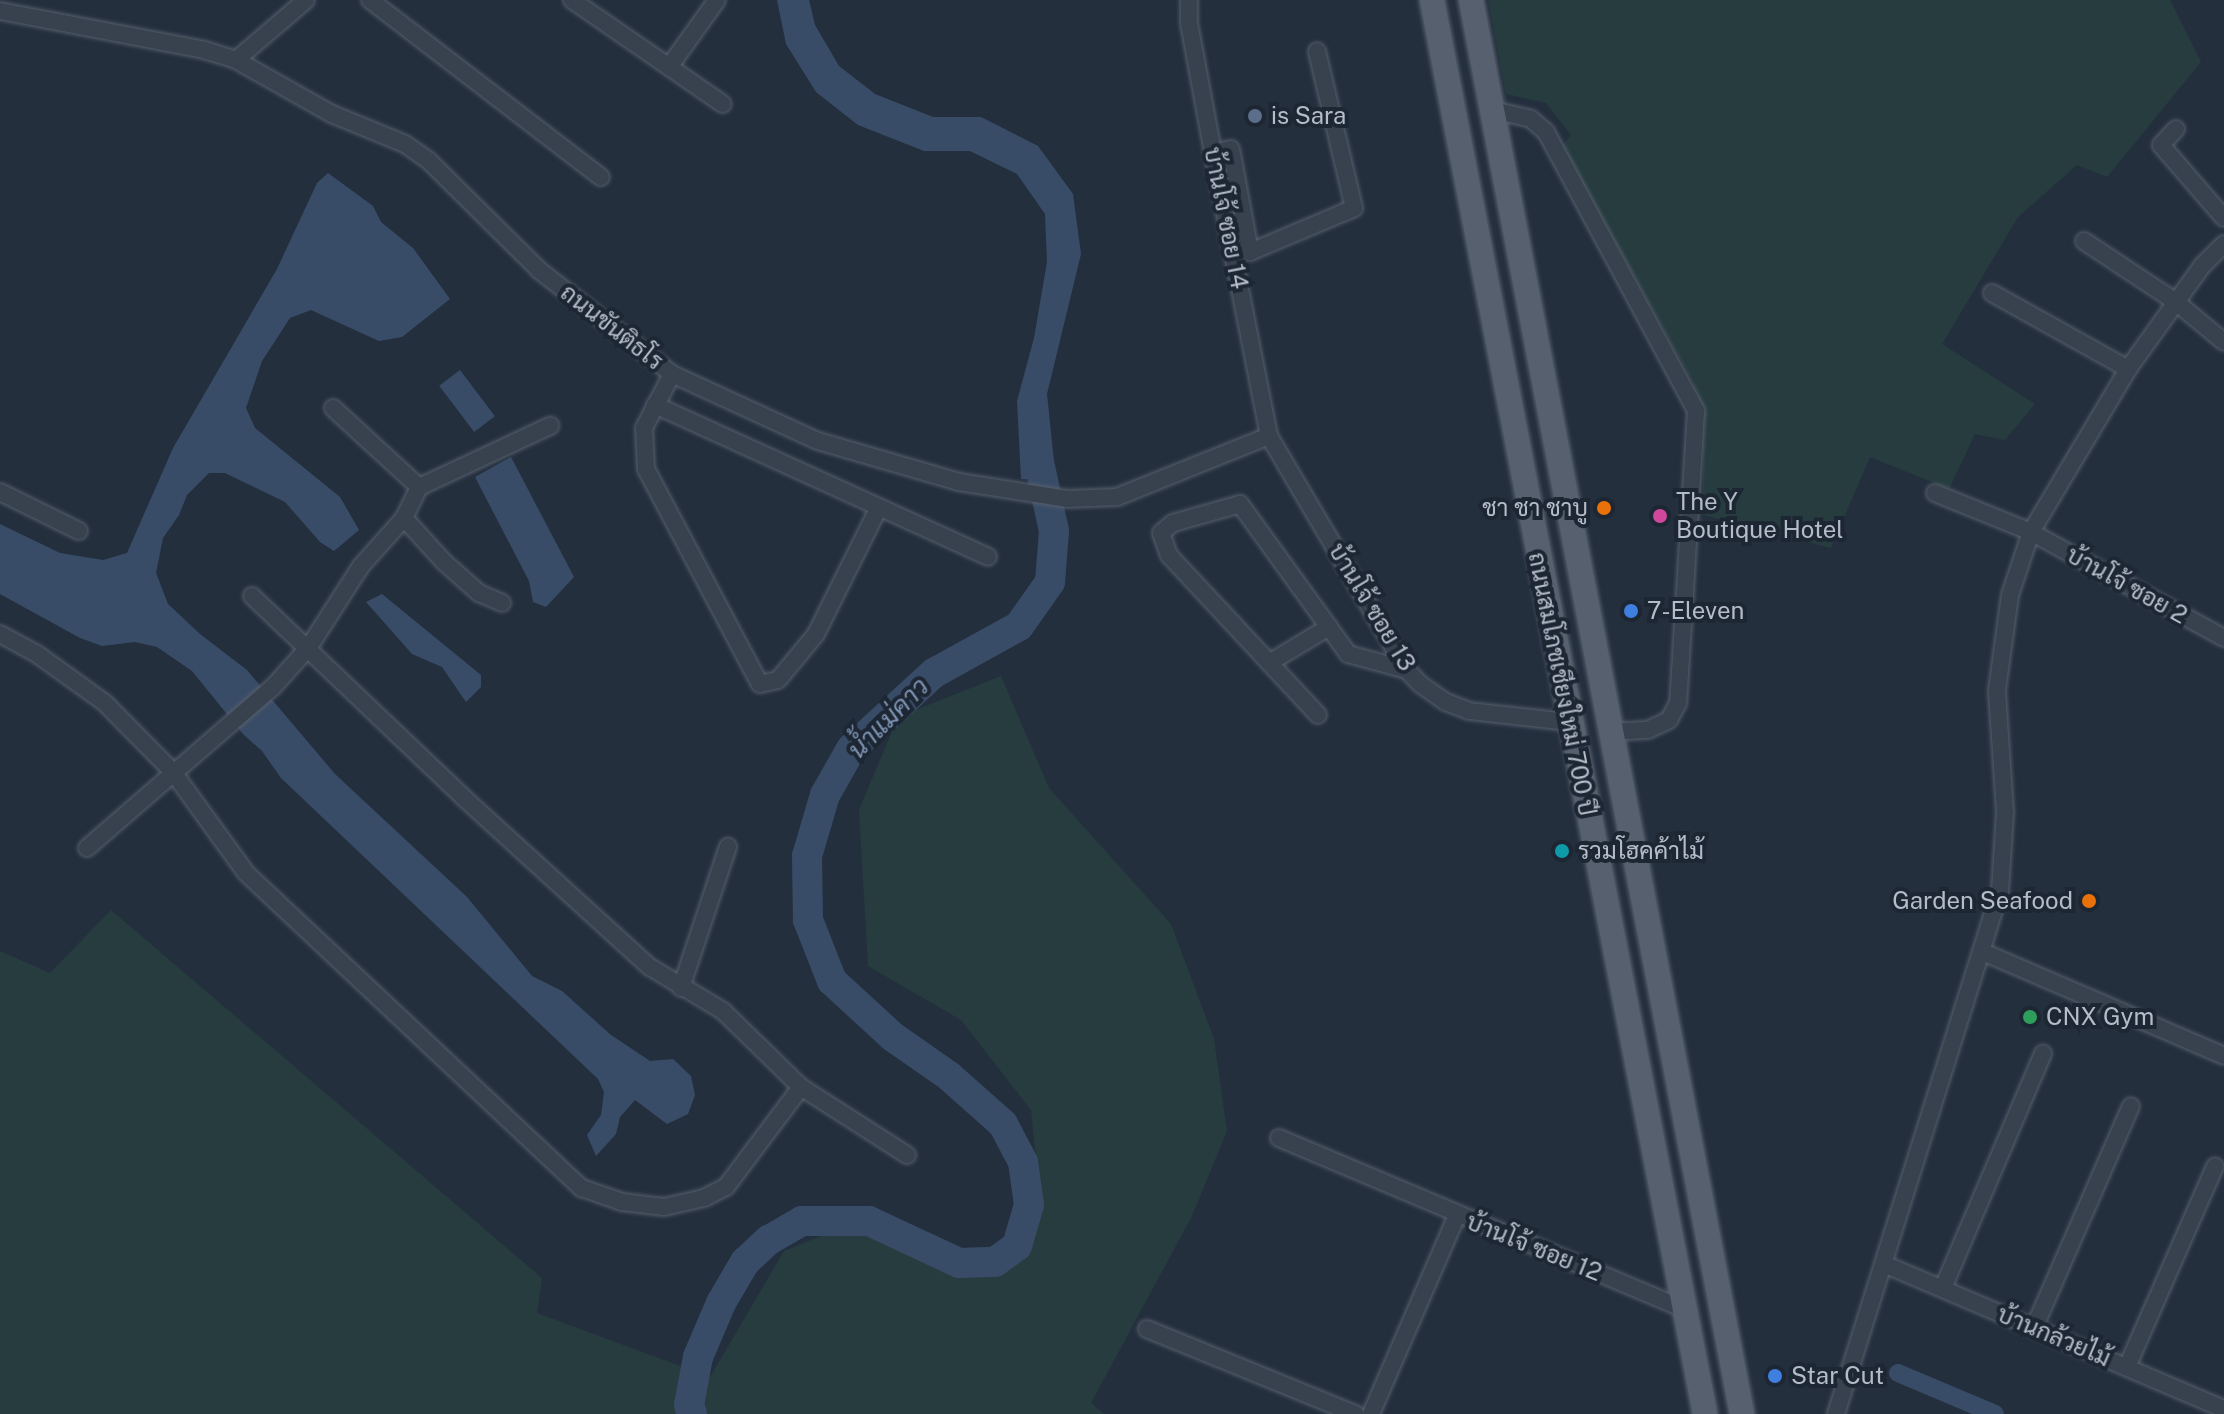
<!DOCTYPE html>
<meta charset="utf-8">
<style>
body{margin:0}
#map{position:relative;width:2224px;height:1414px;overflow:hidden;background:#242f3e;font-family:"Public Sans",Sarabun,sans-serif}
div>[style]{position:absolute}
.green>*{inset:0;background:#263c3f}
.water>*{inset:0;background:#394c67;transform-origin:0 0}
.canal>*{height:18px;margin:-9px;padding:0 9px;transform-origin:9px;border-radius:9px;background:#394c67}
.river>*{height:30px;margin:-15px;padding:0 15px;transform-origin:15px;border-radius:15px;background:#394c67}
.roads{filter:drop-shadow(0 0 2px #565f6c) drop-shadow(0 0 2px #565f6c)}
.street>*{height:16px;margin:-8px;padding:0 8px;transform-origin:8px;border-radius:8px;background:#38414e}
.primary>*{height:24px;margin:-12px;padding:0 12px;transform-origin:12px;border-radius:12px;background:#56606e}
.dots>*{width:22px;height:22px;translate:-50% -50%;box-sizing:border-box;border:4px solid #1d2633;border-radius:50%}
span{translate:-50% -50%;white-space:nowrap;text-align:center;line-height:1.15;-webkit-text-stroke:8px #1d2633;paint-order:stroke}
.poi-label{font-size:24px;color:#b4bcc9}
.left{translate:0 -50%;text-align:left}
.right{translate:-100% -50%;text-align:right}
.street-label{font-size:24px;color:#b4bcc9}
.water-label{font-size:26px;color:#7c92b1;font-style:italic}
</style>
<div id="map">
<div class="green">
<i style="clip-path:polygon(1488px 0,2170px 0,2201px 62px,2107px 177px,2077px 165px,2018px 217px,1942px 344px,2035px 404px,2005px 440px,1975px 434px,1949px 489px,1870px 457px,1831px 548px,1703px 515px,1703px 410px,1692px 380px,1562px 146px,1571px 135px,1546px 103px,1506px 94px)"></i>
<i style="clip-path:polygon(1001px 676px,1049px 788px,1171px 924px,1214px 1039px,1227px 1131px,1192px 1216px,1091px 1403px,1104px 1414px,0 1414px,0 951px,50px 973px,111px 910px,542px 1278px,537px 1313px,710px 1377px,784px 1251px,843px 1227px,887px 1239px,961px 1273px,1016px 1264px,1042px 1215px,1031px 1110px,961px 1020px,868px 966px,859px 810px,898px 717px)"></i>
</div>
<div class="water">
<i style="clip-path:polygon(777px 0,809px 0,815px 25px,839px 66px,875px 94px,933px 117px,981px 117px,1038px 146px,1073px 194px,1081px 254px,1047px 394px,1056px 481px,1021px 479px,1017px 401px,1034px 338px,1047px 262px,1045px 214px,1017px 174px,970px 151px,924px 151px,858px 125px,816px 92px,786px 44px)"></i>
<i style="clip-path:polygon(328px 173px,373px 206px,381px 222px,413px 248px,450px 299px,402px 337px,379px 341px,311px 310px,290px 318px,262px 361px,246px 408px,255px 428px,340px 497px,359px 530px,334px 551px,320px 542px,285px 502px,225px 473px,209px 473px,187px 495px,179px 515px,163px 538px,156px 573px,168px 604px,200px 634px,247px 670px,335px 774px,467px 897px,532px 976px,562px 991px,611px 1035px,650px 1061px,673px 1059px,691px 1076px,695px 1095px,688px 1114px,667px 1124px,635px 1100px,620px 1117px,616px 1134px,596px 1156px,587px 1135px,601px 1115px,604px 1092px,598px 1079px,281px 778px,262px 751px,243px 734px,192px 671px,157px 647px,135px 642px,102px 646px,80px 638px,0 594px,0 524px,60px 553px,103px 560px,127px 553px,173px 448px,277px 269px,317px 183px)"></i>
<i style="left:460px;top:370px;width:58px;height:26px;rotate:53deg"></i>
<i style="clip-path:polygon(511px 457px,574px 577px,546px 607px,533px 602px,529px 581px,475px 477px)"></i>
<i style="clip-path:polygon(382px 594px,481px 675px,481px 687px,466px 702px,442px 667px,412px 654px,366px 602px)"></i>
</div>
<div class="canal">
<i style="left:1898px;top:1373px;width:105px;rotate:22.9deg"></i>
</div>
<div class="river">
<i style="left:692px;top:1414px;width:9px;rotate:-108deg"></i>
<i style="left:689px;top:1405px;width:49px;rotate:-79.4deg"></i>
<i style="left:698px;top:1357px;width:59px;rotate:-66.9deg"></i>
<i style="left:721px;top:1303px;width:48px;rotate:-59.7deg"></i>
<i style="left:745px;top:1262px;width:33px;rotate:-43deg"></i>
<i style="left:769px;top:1240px;width:38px;rotate:-30deg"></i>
<i style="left:802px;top:1221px;width:67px"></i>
<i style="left:869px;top:1221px;width:99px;rotate:25deg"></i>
<i style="left:959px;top:1263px;width:36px;rotate:-2deg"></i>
<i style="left:995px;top:1262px;width:27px;rotate:-36deg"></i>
<i style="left:1017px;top:1246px;width:43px;rotate:-73.7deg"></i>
<i style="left:1029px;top:1205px;width:43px;rotate:-97.9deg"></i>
<i style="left:1023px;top:1162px;width:43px;rotate:-117.8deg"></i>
<i style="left:1003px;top:1124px;width:72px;rotate:-138.4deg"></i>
<i style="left:949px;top:1076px;width:68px;rotate:-145.1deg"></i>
<i style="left:893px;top:1037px;width:83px;rotate:-137.4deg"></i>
<i style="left:832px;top:981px;width:66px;rotate:-111.5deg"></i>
<i style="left:808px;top:920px;width:64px;rotate:-90.9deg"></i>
<i style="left:807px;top:856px;width:64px;rotate:-73.6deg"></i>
<i style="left:825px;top:795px;width:53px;rotate:-60.5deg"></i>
<i style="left:851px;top:749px;width:113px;rotate:-42.5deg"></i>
<i style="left:934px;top:673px;width:97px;rotate:-28.9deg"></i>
<i style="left:1019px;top:626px;width:54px;rotate:-54.8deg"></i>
<i style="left:1050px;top:582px;width:51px;rotate:-85.5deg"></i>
<i style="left:1054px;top:531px;width:89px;rotate:-102.3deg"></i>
</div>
<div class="roads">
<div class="street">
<i style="left:370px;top:0;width:291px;rotate:37.5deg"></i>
<i style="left:572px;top:0;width:183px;rotate:34.6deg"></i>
<i style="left:1189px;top:0;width:23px;rotate:90deg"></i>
<i style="left:1189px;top:23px;width:132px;rotate:79.5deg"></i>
<i style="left:1213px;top:153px;width:288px;rotate:78.8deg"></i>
<i style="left:1269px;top:436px;width:272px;rotate:59.5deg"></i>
<i style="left:1407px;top:670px;width:19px;rotate:47deg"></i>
<i style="left:1420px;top:684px;width:32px;rotate:35deg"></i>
<i style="left:1446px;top:702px;width:25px;rotate:21deg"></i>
<i style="left:1469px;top:711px;width:101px;rotate:6.3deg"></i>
<i style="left:0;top:11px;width:208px;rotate:10.8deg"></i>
<i style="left:204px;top:50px;width:34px;rotate:17deg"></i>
<i style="left:236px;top:60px;width:110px;rotate:29.4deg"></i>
<i style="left:332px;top:114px;width:79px;rotate:22.3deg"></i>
<i style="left:405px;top:144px;width:29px;rotate:35deg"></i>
<i style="left:429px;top:161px;width:155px;rotate:44.7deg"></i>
<i style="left:539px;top:270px;width:169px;rotate:38deg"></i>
<i style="left:672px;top:374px;width:161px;rotate:24.7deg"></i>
<i style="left:818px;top:441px;width:147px;rotate:16.2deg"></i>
<i style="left:959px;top:482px;width:109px;rotate:8.9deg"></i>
<i style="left:1067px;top:499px;width:50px;rotate:-2.3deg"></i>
<i style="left:1117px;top:497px;width:164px;rotate:-21.9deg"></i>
<i style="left:236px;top:60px;width:92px;rotate:-40.6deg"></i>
<i style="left:669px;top:67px;width:82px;rotate:-54.4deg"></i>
<i style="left:1493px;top:110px;width:39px;rotate:13deg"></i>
<i style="left:1531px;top:119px;width:20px;rotate:41deg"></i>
<i style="left:1546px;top:132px;width:317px;rotate:61.7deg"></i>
<i style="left:1696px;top:411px;width:293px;rotate:93.5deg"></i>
<i style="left:1678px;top:703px;width:19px;rotate:118deg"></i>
<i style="left:1669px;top:720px;width:23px;rotate:155deg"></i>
<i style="left:1648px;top:730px;width:36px;rotate:177deg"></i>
<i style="left:2176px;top:129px;width:22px;rotate:133deg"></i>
<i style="left:2161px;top:145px;width:96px;rotate:49.2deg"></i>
<i style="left:1213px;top:153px;width:18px;rotate:-13deg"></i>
<i style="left:1231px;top:149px;width:105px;rotate:79.5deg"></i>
<i style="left:1250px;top:252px;width:113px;rotate:-22.9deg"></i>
<i style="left:1354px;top:208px;width:161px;rotate:-103.3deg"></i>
<i style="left:2084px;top:241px;width:110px;rotate:33.5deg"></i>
<i style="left:2176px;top:302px;width:62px;rotate:39.8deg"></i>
<i style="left:1992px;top:293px;width:156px;rotate:29.2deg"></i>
<i style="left:672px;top:374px;width:61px;rotate:117.4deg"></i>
<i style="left:644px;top:428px;width:41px;rotate:87.2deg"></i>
<i style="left:646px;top:469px;width:243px;rotate:62.1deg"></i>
<i style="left:760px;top:684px;width:18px;rotate:-13deg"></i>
<i style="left:778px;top:680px;width:60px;rotate:-50.4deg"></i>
<i style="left:816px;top:634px;width:140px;rotate:-63.6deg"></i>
<i style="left:655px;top:405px;width:366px;rotate:24.5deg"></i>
<i style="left:333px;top:408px;width:117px;rotate:42.6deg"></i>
<i style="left:0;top:492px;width:88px;rotate:26.3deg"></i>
<i style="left:1935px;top:493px;width:104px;rotate:22.1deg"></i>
<i style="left:2031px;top:532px;width:220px;rotate:28.8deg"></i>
<i style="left:404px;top:518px;width:59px;rotate:47.7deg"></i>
<i style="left:444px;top:562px;width:47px;rotate:41.5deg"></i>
<i style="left:479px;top:593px;width:25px;rotate:23deg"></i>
<i style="left:252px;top:596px;width:293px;rotate:43.6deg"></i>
<i style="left:464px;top:798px;width:251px;rotate:42.3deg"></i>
<i style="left:650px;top:967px;width:85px;rotate:31.1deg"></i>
<i style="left:723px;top:1011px;width:109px;rotate:44.3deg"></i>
<i style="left:801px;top:1087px;width:126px;rotate:32.7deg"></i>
<i style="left:0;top:634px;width:42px;rotate:28.4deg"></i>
<i style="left:37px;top:654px;width:84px;rotate:35.8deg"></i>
<i style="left:105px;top:703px;width:97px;rotate:45.4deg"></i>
<i style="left:173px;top:772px;width:125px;rotate:54.1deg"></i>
<i style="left:246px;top:873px;width:461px;rotate:43.2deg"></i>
<i style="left:582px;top:1188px;width:42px;rotate:19.3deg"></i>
<i style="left:622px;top:1202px;width:42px;rotate:6.8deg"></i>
<i style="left:664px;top:1207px;width:41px;rotate:-12.7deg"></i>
<i style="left:704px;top:1198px;width:25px;rotate:-27deg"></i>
<i style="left:726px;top:1187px;width:125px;rotate:-53.1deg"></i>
<i style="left:1269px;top:663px;width:70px;rotate:-31deg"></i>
<i style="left:1318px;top:715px;width:219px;rotate:-133deg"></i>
<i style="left:1169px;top:555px;width:23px;rotate:-110deg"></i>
<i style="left:1161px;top:533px;width:16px;rotate:-40deg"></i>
<i style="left:1173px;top:523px;width:70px;rotate:-15.8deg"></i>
<i style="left:1240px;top:504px;width:185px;rotate:54.2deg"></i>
<i style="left:1348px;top:654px;width:61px;rotate:15.2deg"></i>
<i style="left:87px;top:848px;width:246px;rotate:-40.9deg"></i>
<i style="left:273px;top:687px;width:54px;rotate:-48deg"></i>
<i style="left:309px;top:647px;width:96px;rotate:-57.3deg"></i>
<i style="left:361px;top:566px;width:64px;rotate:-48.1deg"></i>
<i style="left:404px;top:518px;width:34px;rotate:-64deg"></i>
<i style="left:419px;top:487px;width:145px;rotate:-25deg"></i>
<i style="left:1983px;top:952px;width:262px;rotate:23.3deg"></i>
<i style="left:681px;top:988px;width:149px;rotate:-71.6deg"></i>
<i style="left:1279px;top:1138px;width:443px;rotate:22.9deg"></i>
<i style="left:1884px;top:1264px;width:370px;rotate:23.1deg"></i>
<i style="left:1943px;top:1288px;width:255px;rotate:-66.9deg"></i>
<i style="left:2034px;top:1328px;width:242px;rotate:-66.4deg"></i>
<i style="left:1147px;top:1329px;width:225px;rotate:22.2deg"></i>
<i style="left:2127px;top:1367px;width:219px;rotate:-66.3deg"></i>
<i style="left:1371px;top:1414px;width:217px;rotate:-66.6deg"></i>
<i style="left:1836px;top:1414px;width:548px;rotate:-72.59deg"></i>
<i style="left:2000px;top:891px;width:79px;rotate:-86.4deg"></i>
<i style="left:2005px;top:812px;width:122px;rotate:-93.8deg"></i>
<i style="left:1997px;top:690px;width:96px;rotate:-82.2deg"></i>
<i style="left:2010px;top:595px;width:66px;rotate:-71.6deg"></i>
<i style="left:2031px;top:532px;width:190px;rotate:-59.2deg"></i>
<i style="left:2128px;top:369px;width:127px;rotate:-54.3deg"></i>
<i style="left:2202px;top:266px;width:31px;rotate:-45deg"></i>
</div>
<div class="primary">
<i style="left:1432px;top:0;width:1440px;rotate:79.07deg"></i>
<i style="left:1471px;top:0;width:1440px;rotate:79.15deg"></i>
</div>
</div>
<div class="dots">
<i style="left:1255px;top:116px;background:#5c6f8a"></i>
<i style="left:1604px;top:508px;background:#e8710a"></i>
<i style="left:1660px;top:516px;background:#d1479c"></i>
<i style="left:1631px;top:611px;background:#3f7fe0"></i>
<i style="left:1562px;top:851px;background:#0f9aa8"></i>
<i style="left:2089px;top:901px;background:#e8710a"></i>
<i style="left:2030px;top:1017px;background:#2e9e5b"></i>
<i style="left:1775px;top:1376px;background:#3f7fe0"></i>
</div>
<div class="poi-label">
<span class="left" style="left:1271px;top:116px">is Sara</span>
<span class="left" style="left:1676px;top:516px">The Y<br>Boutique Hotel</span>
<span class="right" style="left:1588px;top:508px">ชา ชา ชาบู</span>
<span class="left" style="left:1647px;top:611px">7-Eleven</span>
<span class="left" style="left:1578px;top:851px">รวมโฮคค้าไม้</span>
<span class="right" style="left:2073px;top:901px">Garden Seafood</span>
<span class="left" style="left:2046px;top:1017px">CNX Gym</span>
<span class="left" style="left:1791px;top:1376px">Star Cut</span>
</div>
<div class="street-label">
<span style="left:1226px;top:218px;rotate:79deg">บ้านโจ้ ซอย 14</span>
<span style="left:612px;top:327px;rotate:38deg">ถนนขันติธโร</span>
<span style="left:2127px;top:585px;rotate:29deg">บ้านโจ้ ซอย 2</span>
<span style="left:1372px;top:607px;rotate:59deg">บ้านโจ้ ซอย 13</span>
<span style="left:1562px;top:684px;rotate:79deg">ถนนสมโภชเชียงใหม่ 700 ปี</span>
<span style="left:1534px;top:1247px;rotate:22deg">บ้านโจ้ ซอย 12</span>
<span style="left:2054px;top:1336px;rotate:23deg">บ้านกล้วยไม้</span>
</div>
<div class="water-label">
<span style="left:888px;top:718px;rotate:-45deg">น้ำแม่คาว</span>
</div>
</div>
